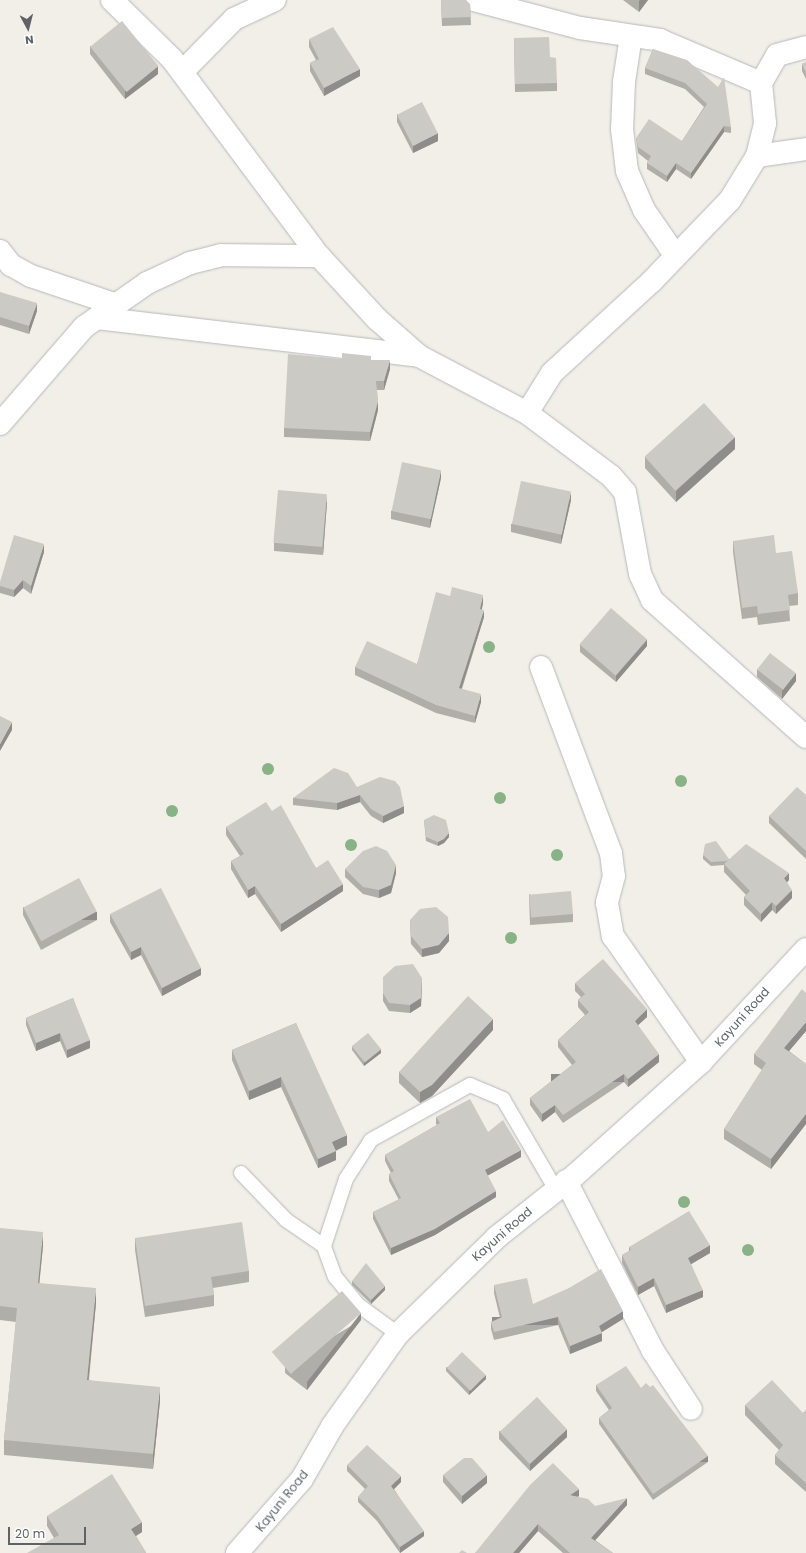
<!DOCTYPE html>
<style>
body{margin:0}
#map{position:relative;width:806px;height:1553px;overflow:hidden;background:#f1efe8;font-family:Poppins,sans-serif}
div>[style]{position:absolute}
.roads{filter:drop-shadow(0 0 1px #b5b8bc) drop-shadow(0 0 1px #b5b8bc)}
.service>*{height:14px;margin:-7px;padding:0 7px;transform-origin:7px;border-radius:7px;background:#fff}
.minor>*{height:22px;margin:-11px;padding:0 11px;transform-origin:11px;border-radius:11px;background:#fff}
.tertiary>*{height:22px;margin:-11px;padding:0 11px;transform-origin:11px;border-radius:11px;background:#fff}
.trees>*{width:12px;height:12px;margin:-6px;border-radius:50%;background:#89b387}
.wall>*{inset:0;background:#afaea9}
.shaded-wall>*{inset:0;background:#8f8d8a;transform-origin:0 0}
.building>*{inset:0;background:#cccac5;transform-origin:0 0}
span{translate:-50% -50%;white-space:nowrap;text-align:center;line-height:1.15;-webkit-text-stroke:3px #fff;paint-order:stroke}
.street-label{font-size:12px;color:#5f6368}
.north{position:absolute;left:8px;top:8px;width:40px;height:40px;-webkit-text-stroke:3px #fff;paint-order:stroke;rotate:173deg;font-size:11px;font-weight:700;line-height:16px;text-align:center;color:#5f6368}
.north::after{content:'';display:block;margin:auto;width:14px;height:18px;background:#5f6368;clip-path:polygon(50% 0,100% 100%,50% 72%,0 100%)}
.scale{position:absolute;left:8px;top:1527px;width:78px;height:18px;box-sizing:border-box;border:2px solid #5f6368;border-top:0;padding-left:5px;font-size:12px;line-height:14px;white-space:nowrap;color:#5f6368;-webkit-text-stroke:3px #fff;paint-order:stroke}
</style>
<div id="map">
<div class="roads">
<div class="service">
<i style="left:241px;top:1173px;width:65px;rotate:46.2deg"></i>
<i style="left:286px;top:1220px;width:46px;rotate:34.4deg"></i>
<i style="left:398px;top:1334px;width:49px;rotate:-144.1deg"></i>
<i style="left:358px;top:1305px;width:36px;rotate:-129deg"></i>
<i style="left:335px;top:1277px;width:33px;rotate:-110deg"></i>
<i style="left:324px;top:1246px;width:71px;rotate:-71.8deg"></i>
<i style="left:346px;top:1179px;width:46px;rotate:-57.3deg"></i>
<i style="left:371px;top:1140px;width:113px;rotate:-29.1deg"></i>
<i style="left:470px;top:1085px;width:36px;rotate:23deg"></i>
<i style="left:503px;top:1099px;width:103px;rotate:59.7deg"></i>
</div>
<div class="minor">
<i style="left:112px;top:0;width:84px;rotate:44.5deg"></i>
<i style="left:172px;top:59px;width:246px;rotate:53.3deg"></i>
<i style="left:319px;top:256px;width:86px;rotate:47.4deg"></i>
<i style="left:377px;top:319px;width:56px;rotate:41.4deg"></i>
<i style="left:419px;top:356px;width:122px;rotate:27.8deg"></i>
<i style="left:527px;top:413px;width:105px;rotate:36.9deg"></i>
<i style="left:611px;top:476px;width:21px;rotate:49deg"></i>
<i style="left:625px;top:492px;width:83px;rotate:79.6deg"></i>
<i style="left:640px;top:574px;width:29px;rotate:65deg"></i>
<i style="left:652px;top:600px;width:206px;rotate:41.7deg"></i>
<i style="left:474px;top:0;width:110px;rotate:14.8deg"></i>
<i style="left:580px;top:28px;width:81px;rotate:8.5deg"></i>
<i style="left:660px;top:40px;width:110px;rotate:23.1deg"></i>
<i style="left:631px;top:36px;width:47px;rotate:98.7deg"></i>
<i style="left:624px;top:82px;width:47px;rotate:92.4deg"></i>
<i style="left:622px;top:129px;width:42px;rotate:83.2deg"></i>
<i style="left:627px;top:171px;width:43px;rotate:66.4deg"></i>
<i style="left:644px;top:210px;width:55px;rotate:55.4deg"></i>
<i style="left:182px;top:72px;width:74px;rotate:-45.5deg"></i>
<i style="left:234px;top:19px;width:45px;rotate:-24.9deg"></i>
<i style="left:757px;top:156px;width:49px;rotate:-8.1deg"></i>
<i style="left:0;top:251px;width:18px;rotate:52deg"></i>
<i style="left:11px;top:265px;width:23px;rotate:29deg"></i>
<i style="left:31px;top:276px;width:88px;rotate:18.6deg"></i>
<i style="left:97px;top:318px;width:324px;rotate:6.7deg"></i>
<i style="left:527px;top:413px;width:47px;rotate:-58deg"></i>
<i style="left:552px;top:373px;width:136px;rotate:-42.6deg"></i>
<i style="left:652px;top:281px;width:112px;rotate:-46.1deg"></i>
<i style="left:730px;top:200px;width:52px;rotate:-58.5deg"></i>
<i style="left:757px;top:156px;width:34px;rotate:-76deg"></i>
<i style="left:765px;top:123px;width:40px;rotate:-95.7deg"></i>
<i style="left:761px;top:83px;width:32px;rotate:-60deg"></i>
<i style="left:777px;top:55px;width:30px;rotate:-15deg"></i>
<i style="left:0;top:424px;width:128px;rotate:-49.1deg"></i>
<i style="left:84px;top:327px;width:77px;rotate:-34.9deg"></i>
<i style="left:147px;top:283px;width:47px;rotate:-24.9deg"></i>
<i style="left:190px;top:263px;width:32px;rotate:-14deg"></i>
<i style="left:221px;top:255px;width:98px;rotate:0.6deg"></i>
<i style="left:541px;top:667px;width:199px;rotate:69.4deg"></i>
<i style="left:611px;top:853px;width:23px;rotate:83deg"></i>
<i style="left:614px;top:876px;width:28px;rotate:105deg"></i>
<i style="left:607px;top:903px;width:34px;rotate:80deg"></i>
<i style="left:613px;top:936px;width:154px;rotate:55.1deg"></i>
<i style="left:566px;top:1181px;width:191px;rotate:62.9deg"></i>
<i style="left:653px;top:1351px;width:69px;rotate:56.8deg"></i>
</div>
<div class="tertiary">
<i style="left:237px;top:1553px;width:98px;rotate:-48.7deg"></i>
<i style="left:302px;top:1479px;width:62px;rotate:-60.1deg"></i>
<i style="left:333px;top:1425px;width:112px;rotate:-54.5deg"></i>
<i style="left:398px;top:1334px;width:139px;rotate:-44.4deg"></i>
<i style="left:497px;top:1237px;width:98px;rotate:-38.4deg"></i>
<i style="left:574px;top:1176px;width:171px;rotate:-41.9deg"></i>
<i style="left:701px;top:1062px;width:154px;rotate:-47.1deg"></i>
</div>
</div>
<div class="trees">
<i style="left:489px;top:647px"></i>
<i style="left:268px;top:769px"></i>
<i style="left:681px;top:781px"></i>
<i style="left:500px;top:798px"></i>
<i style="left:172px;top:811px"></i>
<i style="left:351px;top:845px"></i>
<i style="left:557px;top:855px"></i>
<i style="left:511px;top:938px"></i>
<i style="left:684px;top:1202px"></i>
<i style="left:748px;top:1250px"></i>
</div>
<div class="wall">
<i style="clip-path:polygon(441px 0,470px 4px,471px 25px,442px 26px)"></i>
<i style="clip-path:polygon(623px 0,648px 0,639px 12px)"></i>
<i style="clip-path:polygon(514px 38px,550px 57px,557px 83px,557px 91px,515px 92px)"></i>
<i style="clip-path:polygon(309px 39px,360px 76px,324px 96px,310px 71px,310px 63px,316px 60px,309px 47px)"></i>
<i style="clip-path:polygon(90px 46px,158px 74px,125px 99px,90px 54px)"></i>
<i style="clip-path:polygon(653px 49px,731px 127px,731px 133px,724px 132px,691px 179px,676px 169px,667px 182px,647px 169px,647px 163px,648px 161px,638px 153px,636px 138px,682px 141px,704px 107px,685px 89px,645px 74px,645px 68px)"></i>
<i style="clip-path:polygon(806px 62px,806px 79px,802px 71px,802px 64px)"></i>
<i style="clip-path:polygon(397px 114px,438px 141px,413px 153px,397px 122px)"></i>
<i style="clip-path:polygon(0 292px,37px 311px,29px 334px,0 325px)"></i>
<i style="clip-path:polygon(342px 359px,371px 360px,390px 369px,384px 390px,377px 390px,378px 410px,370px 441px,284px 437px,284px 428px)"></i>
<i style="clip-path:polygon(735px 449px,676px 502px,645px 468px,645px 457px)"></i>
<i style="clip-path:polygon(441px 478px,430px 528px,391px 519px,391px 511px)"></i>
<i style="clip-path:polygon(571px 500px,561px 544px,511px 532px,511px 524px)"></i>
<i style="clip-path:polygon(327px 502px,323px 555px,274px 551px,274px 543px)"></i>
<i style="clip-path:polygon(733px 541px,776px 553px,798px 593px,798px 605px,789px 606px,790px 621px,758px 625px,757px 617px,742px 619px,733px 552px)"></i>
<i style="clip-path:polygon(44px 552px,31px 594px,23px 588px,14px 597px,0 593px,0 582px)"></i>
<i style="clip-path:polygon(450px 596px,483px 603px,482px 609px,484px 617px,462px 689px,481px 702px,475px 723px,436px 713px,355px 675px,355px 667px,417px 664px)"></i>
<i style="clip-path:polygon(580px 644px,647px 646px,616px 682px,580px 652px)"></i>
<i style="clip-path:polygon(757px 669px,796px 681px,782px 699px,757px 677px)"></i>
<i style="clip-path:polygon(357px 787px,404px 813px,383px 823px,371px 816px,360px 802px,337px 810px,293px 805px,293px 798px)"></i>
<i style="clip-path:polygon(806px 795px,806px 859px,769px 823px,769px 816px)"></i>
<i style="clip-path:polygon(272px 811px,316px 868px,343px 891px,281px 932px,255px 894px,248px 898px,231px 869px,231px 861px,240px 856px,226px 835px,226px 827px)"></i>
<i style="clip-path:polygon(424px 820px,449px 837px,444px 843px,438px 846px,426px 841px)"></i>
<i style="clip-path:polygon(703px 855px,729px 859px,789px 880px,787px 882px,792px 898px,776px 914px,772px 910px,761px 922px,744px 905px,744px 897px,746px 895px,724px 872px,724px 865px,711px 866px,703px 859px)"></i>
<i style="clip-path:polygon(345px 869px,396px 873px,391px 893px,379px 898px,363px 894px,345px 877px)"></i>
<i style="clip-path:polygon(529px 894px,573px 914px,573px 922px,530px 925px)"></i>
<i style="clip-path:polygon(23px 907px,97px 920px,41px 950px,23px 915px)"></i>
<i style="clip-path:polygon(110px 914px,201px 975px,162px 996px,141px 955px,131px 960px,110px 922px)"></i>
<i style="clip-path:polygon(410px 920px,449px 941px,439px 953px,422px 957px,411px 944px)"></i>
<i style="clip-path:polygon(383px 977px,422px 986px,421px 1006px,410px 1013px,389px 1011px,383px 1001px)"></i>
<i style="clip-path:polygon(575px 983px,647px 1017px,638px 1025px,659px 1062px,628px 1087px,624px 1082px,563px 1123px,555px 1112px,542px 1122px,530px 1105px,530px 1098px,572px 1065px,558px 1047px,558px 1040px,585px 1015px,578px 1007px,578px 1000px,581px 997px,575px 991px)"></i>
<i style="clip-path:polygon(73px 998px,90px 1048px,67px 1058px,60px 1041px,36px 1051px,26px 1025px,26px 1018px)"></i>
<i style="clip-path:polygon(296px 1023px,347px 1145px,336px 1151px,336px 1160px,318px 1168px,281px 1087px,249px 1100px,232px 1060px,232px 1050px)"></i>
<i style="clip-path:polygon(493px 1030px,432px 1096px,420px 1103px,399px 1083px,399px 1072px)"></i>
<i style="clip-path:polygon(806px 1031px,789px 1051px,806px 1064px,806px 1124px,771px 1169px,724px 1139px,724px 1129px,762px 1070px,754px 1064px,754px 1054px)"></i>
<i style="clip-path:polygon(352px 1046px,381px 1053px,364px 1066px,352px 1050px)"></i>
<i style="clip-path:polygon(436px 1117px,488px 1132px,521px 1157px,487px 1176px,496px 1197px,435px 1235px,391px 1255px,373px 1219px,373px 1212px,399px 1200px,389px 1181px,389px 1174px,391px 1173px,385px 1161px,385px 1155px,437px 1125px,436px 1124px)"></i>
<i style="clip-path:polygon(0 1228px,43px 1246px,39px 1283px,96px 1303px,89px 1380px,160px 1401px,153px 1469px,4px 1455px,4px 1440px,16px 1322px,0 1320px)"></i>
<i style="clip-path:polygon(135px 1238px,249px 1271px,249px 1282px,213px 1288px,214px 1295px,214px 1306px,145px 1317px,135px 1250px)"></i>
<i style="clip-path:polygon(629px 1247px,710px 1253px,691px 1264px,703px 1297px,666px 1313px,654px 1286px,638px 1295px,622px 1263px,622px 1255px,629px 1251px)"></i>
<i style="clip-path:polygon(352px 1281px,385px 1290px,371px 1304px,352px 1285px)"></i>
<i style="clip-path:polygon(494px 1285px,533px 1304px,623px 1319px,601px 1332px,602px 1341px,570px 1354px,558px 1325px,494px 1340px,491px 1329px,491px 1322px,500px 1318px,494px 1293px)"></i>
<i style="clip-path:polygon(361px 1320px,307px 1390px,285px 1373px,285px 1365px)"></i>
<i style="clip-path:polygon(446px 1367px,486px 1379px,469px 1395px,446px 1371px)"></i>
<i style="clip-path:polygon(596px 1385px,641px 1388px,650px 1387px,708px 1462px,653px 1500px,599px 1424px,599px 1418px,609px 1410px,596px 1391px)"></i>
<i style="clip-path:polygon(745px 1405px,803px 1413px,806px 1410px,806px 1492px,775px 1464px,775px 1455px,779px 1450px,745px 1415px)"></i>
<i style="clip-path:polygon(499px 1431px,567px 1437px,530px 1471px,499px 1439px)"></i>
<i style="clip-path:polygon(347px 1465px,401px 1482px,394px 1489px,424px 1536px,400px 1553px,377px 1521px,358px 1502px,358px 1497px,365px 1489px,347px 1471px)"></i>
<i style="clip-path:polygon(443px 1475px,487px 1483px,462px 1504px,443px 1482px)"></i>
<i style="clip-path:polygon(579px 1496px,578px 1497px,595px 1506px,627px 1505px,595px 1540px,613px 1553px,563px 1553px,538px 1531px,519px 1553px,475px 1553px)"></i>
<i style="clip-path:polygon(47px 1516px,142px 1532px,136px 1536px,146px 1553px,54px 1538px,47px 1526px)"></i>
</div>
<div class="shaded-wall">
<i style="clip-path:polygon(640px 0,648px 0,639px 12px,639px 1px)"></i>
<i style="clip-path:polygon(158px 66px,158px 74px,125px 99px,125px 91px)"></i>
<i style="clip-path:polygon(360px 69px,360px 76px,324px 96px,324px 88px)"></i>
<i style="clip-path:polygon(724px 126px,724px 132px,691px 179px,691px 173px)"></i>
<i style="clip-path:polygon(438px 133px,438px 141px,413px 153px,413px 146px)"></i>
<i style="clip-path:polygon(676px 163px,676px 169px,667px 182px,667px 176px)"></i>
<i style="clip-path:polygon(37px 303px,37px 311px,29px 334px,29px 326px)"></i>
<i style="clip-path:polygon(390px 360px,390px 369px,384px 390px,384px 381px)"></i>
<i style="clip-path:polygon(378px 401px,378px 410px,370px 441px,370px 432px)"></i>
<i style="clip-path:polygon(735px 437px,735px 449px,676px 502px,676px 491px)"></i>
<i style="clip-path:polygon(441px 470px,441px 478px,430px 528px,430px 520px)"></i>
<i style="clip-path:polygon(571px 492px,571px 500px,561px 544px,561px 536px)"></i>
<i style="clip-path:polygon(327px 494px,327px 502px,323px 555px,323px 547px)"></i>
<i style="clip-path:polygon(44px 544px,44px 552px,31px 594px,31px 586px)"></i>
<i style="clip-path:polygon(23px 580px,23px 588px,14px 597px,14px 590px)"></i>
<i style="clip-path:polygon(483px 595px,483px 603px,480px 617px,480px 609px)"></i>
<i style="clip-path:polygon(484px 610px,484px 617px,459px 696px,459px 688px)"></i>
<i style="clip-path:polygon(647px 639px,647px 646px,616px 682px,616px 674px)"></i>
<i style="clip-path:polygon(796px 673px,796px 681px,782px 699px,782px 691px)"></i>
<i style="clip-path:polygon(481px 694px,481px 702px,475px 723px,475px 716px)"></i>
<i style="clip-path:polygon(12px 722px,12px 730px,0 751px,0 744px)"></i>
<i style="clip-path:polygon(360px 795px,360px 802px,337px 810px,337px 803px)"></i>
<i style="clip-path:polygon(404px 806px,404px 813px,383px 823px,383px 816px)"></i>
<i style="clip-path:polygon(449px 833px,449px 837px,444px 843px,438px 846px,438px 842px)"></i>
<i style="clip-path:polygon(396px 865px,396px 873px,391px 893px,379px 898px,379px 890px)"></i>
<i style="clip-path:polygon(789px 873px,789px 880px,784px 885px,784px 878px)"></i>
<i style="clip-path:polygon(343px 884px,343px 891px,281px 932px,281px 924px)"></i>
<i style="clip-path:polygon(255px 886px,255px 894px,248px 898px,248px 890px)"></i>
<i style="clip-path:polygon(792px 890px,792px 898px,776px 914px,776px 906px)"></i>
<i style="clip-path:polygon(772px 902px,772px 910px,761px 922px,761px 914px)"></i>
<i style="left:97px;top:912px;width:8px;height:64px;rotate:90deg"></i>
<i style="clip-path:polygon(449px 933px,449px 941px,439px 953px,422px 957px,422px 949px)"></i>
<i style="clip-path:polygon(141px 947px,141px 955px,131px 960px,131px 952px)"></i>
<i style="clip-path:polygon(201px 968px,201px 975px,162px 996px,162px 988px)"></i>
<i style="clip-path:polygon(422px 978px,421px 1006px,410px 1013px,410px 1005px)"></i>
<i style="clip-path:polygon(647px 1009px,647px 1017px,635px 1028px,635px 1021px)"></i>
<i style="clip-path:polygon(493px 1019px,493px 1030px,432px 1096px,420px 1103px,420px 1092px)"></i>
<i style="clip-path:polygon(806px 1022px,806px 1031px,784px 1057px,784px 1048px)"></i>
<i style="clip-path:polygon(60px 1033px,60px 1041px,36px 1051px,36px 1043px)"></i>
<i style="clip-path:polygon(90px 1040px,90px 1048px,67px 1058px,67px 1050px)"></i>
<i style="clip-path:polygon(381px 1049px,381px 1053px,364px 1066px,364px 1062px)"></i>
<i style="clip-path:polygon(659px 1054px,659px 1062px,628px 1087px,628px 1079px)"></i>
<i style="left:624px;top:1074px;width:8px;height:73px;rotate:90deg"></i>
<i style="clip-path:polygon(281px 1077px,281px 1087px,249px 1100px,249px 1091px)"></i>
<i style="clip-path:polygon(555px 1105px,555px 1112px,542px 1122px,542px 1114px)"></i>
<i style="clip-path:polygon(806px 1114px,806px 1124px,771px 1169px,771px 1159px)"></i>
<i style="clip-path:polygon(347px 1135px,347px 1145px,332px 1152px,332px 1142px)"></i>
<i style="clip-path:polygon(521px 1150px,521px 1157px,485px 1177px,485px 1170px)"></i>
<i style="clip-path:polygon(336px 1151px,336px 1160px,318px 1168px,318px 1159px)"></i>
<i style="clip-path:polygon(496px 1191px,496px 1197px,435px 1235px,391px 1255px,391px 1248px)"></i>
<i style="clip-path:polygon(43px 1232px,43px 1246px,38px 1297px,38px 1283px)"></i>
<i style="clip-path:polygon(710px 1245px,710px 1253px,688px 1266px,688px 1258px)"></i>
<i style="clip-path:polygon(654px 1278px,654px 1286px,638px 1295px,638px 1287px)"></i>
<i style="clip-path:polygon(385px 1286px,385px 1290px,371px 1304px,371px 1300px)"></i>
<i style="clip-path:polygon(96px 1288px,96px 1303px,87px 1394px,87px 1380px)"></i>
<i style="clip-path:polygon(703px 1290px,703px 1297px,666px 1313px,666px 1305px)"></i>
<i style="clip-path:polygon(623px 1311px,623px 1319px,599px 1334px,599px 1326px)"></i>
<i style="clip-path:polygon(361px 1313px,361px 1320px,307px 1390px,307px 1382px)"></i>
<i style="left:558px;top:1317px;width:8px;height:66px;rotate:90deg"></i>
<i style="clip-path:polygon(602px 1333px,602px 1341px,570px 1354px,570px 1346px)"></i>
<i style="clip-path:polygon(486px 1375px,486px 1379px,469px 1395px,469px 1391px)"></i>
<i style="clip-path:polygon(160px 1387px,160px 1401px,153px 1469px,153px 1454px)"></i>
<i style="clip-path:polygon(567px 1429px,567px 1437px,530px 1471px,530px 1464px)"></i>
<i style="left:708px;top:1456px;width:6px;height:67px;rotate:90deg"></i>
<i style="clip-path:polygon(487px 1475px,487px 1483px,462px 1504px,462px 1496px)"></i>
<i style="clip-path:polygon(401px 1476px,401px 1482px,391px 1492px,391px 1486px)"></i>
<i style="clip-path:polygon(579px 1489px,579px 1496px,570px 1502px,570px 1495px)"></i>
<i style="clip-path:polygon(627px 1498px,627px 1505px,591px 1545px,591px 1538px)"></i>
<i style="clip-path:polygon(142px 1522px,142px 1532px,131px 1539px,131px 1529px)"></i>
<i style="clip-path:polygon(538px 1524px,538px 1531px,519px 1553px,513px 1553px)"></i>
<i style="clip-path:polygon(424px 1531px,424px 1536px,400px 1553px,400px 1547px)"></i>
</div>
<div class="building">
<i style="clip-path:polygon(441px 0,466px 0,470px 4px,471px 17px,442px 18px)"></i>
<i style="left:122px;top:21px;width:58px;height:41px;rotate:51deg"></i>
<i style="clip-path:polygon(333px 27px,360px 69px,324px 88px,310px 63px,319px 59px,309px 39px)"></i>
<i style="clip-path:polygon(549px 37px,550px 57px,556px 58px,557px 83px,515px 84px,514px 38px)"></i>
<i style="clip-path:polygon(653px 49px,687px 60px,718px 87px,724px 77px,731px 127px,724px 126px,691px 173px,676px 163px,667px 176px,647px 163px,651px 156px,638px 147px,636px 138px,649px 119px,682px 141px,707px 104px,685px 83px,645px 68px)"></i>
<i style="clip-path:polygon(806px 62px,806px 73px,802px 64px)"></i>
<i style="left:422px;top:102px;width:35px;height:28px;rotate:63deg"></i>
<i style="clip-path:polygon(0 292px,37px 303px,29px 326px,0 317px)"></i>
<i style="clip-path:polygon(342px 353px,371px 356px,371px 360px,390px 360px,384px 381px,376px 381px,378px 401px,370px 432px,284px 428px,288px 354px,342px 359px)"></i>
<i style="left:704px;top:403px;width:46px;height:80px;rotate:48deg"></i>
<i style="left:402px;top:462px;width:40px;height:50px;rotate:12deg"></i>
<i style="left:521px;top:481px;width:51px;height:44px;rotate:12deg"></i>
<i style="left:278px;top:490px;width:49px;height:53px;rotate:5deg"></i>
<i style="clip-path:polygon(14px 535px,44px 544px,31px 586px,23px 580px,14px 590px,0 586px,0 582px)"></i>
<i style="clip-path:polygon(774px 535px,776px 553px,792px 551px,798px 593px,788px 595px,790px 610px,758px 614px,757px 606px,742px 608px,733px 541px)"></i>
<i style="clip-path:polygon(452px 587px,483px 595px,480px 609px,484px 610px,459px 688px,481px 694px,475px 716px,436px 705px,355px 667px,367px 641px,417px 664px,436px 592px,450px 596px)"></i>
<i style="left:611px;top:608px;width:48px;height:48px;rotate:41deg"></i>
<i style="left:770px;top:653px;width:33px;height:21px;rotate:38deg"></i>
<i style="clip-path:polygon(0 716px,12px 722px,0 744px)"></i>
<i style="clip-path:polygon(334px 768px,348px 773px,357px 787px,380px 777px,395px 781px,400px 787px,404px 806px,383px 816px,371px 809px,360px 795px,337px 803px,293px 798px)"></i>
<i style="clip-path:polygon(797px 787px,806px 795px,806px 851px,769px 816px)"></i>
<i style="clip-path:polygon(266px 802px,272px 811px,281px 805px,316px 868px,328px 860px,343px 884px,281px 924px,255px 886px,248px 890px,231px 861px,244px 854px,226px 827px)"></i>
<i style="clip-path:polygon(434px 815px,446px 820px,449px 833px,444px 839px,438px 842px,426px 837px,424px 820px)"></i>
<i style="clip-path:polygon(716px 841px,729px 859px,727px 861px,711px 862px,703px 855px,705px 844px)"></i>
<i style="clip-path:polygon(746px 844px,789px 873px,784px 878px,792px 890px,776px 906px,772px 902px,761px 914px,744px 897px,750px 891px,724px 864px)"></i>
<i style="clip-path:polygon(376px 846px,387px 851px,396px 865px,391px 885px,379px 890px,363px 887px,345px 869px,363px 851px)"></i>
<i style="left:79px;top:878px;width:38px;height:63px;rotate:62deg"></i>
<i style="clip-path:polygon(161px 888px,201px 968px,162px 988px,141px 947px,131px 952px,110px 914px)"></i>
<i style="left:571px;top:891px;width:23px;height:42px;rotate:85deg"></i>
<i style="clip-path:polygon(436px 907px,448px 917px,449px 933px,439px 945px,422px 949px,411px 936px,410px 920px,420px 909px)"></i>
<i style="clip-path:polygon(603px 959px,647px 1009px,635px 1021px,659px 1054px,628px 1079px,624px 1074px,563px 1115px,555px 1105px,542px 1114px,530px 1098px,576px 1062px,558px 1040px,589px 1012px,578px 1000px,585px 994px,575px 983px)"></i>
<i style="clip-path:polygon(413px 964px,422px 978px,421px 998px,410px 1005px,389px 1003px,383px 993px,383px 977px,395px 966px)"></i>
<i style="clip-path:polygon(802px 989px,806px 993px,806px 1022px,784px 1048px,806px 1064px,806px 1114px,771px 1159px,724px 1129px,766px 1063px,754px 1054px)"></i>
<i style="clip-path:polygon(468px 996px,493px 1019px,432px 1085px,420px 1092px,399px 1072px)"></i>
<i style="clip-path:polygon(73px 998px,90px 1040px,67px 1050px,60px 1033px,36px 1043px,26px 1018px)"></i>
<i style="clip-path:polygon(296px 1023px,347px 1135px,332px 1142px,336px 1151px,318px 1159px,281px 1077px,249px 1091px,232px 1050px)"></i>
<i style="left:368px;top:1033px;width:21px;height:21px;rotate:51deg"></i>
<i style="clip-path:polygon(470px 1099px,488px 1132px,503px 1120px,521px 1150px,485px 1170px,496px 1191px,435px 1229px,391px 1248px,373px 1212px,401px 1198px,389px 1174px,394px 1171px,385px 1155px,440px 1123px,436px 1117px)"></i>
<i style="clip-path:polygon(689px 1211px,710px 1245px,688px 1258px,703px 1290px,666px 1305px,654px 1278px,638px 1287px,622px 1255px,631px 1250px,629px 1247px)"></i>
<i style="clip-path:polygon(242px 1222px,249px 1271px,211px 1277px,214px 1295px,145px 1306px,135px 1238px)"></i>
<i style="clip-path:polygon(0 1228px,43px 1232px,38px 1283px,96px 1288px,87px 1380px,160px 1387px,153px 1454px,4px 1440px,17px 1308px,0 1306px)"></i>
<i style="clip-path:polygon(366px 1263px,385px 1286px,371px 1300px,352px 1281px)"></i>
<i style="clip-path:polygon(601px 1269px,623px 1311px,599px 1326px,602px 1333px,570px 1346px,558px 1317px,494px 1332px,491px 1322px,502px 1317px,494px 1285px,527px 1278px,533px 1304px,569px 1288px)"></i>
<i style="left:342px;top:1291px;width:29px;height:93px;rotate:49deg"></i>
<i style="left:462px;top:1352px;width:33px;height:22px;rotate:44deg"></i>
<i style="clip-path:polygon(626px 1366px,641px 1388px,646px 1383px,650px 1387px,653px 1385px,708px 1456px,653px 1494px,599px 1418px,612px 1408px,596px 1385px)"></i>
<i style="clip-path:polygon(772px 1380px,803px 1413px,806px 1410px,806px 1483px,775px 1455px,783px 1445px,745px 1405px)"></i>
<i style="left:537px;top:1397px;width:44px;height:51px;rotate:47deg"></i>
<i style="clip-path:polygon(367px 1445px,401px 1476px,391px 1486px,424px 1531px,400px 1547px,377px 1515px,358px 1497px,368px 1486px,347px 1465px)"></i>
<i style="clip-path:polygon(464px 1458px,472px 1458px,487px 1475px,462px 1496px,443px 1475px)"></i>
<i style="clip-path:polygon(553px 1463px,579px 1489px,570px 1495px,588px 1499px,595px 1506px,627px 1498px,591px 1538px,613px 1553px,570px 1553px,538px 1524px,513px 1553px,475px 1553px,530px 1485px)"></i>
<i style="clip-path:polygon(112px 1474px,142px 1522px,131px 1529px,146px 1552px,144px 1553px,27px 1553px,59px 1535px,47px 1516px)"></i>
<i style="clip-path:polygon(462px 1550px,467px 1553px,459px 1553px)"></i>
</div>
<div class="street-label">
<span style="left:742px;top:1017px;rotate:-48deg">Kayuni Road</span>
<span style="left:502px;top:1234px;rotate:-41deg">Kayuni Road</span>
<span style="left:282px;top:1501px;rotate:-51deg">Kayuni Road</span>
</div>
<div class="north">N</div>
<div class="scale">20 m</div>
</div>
